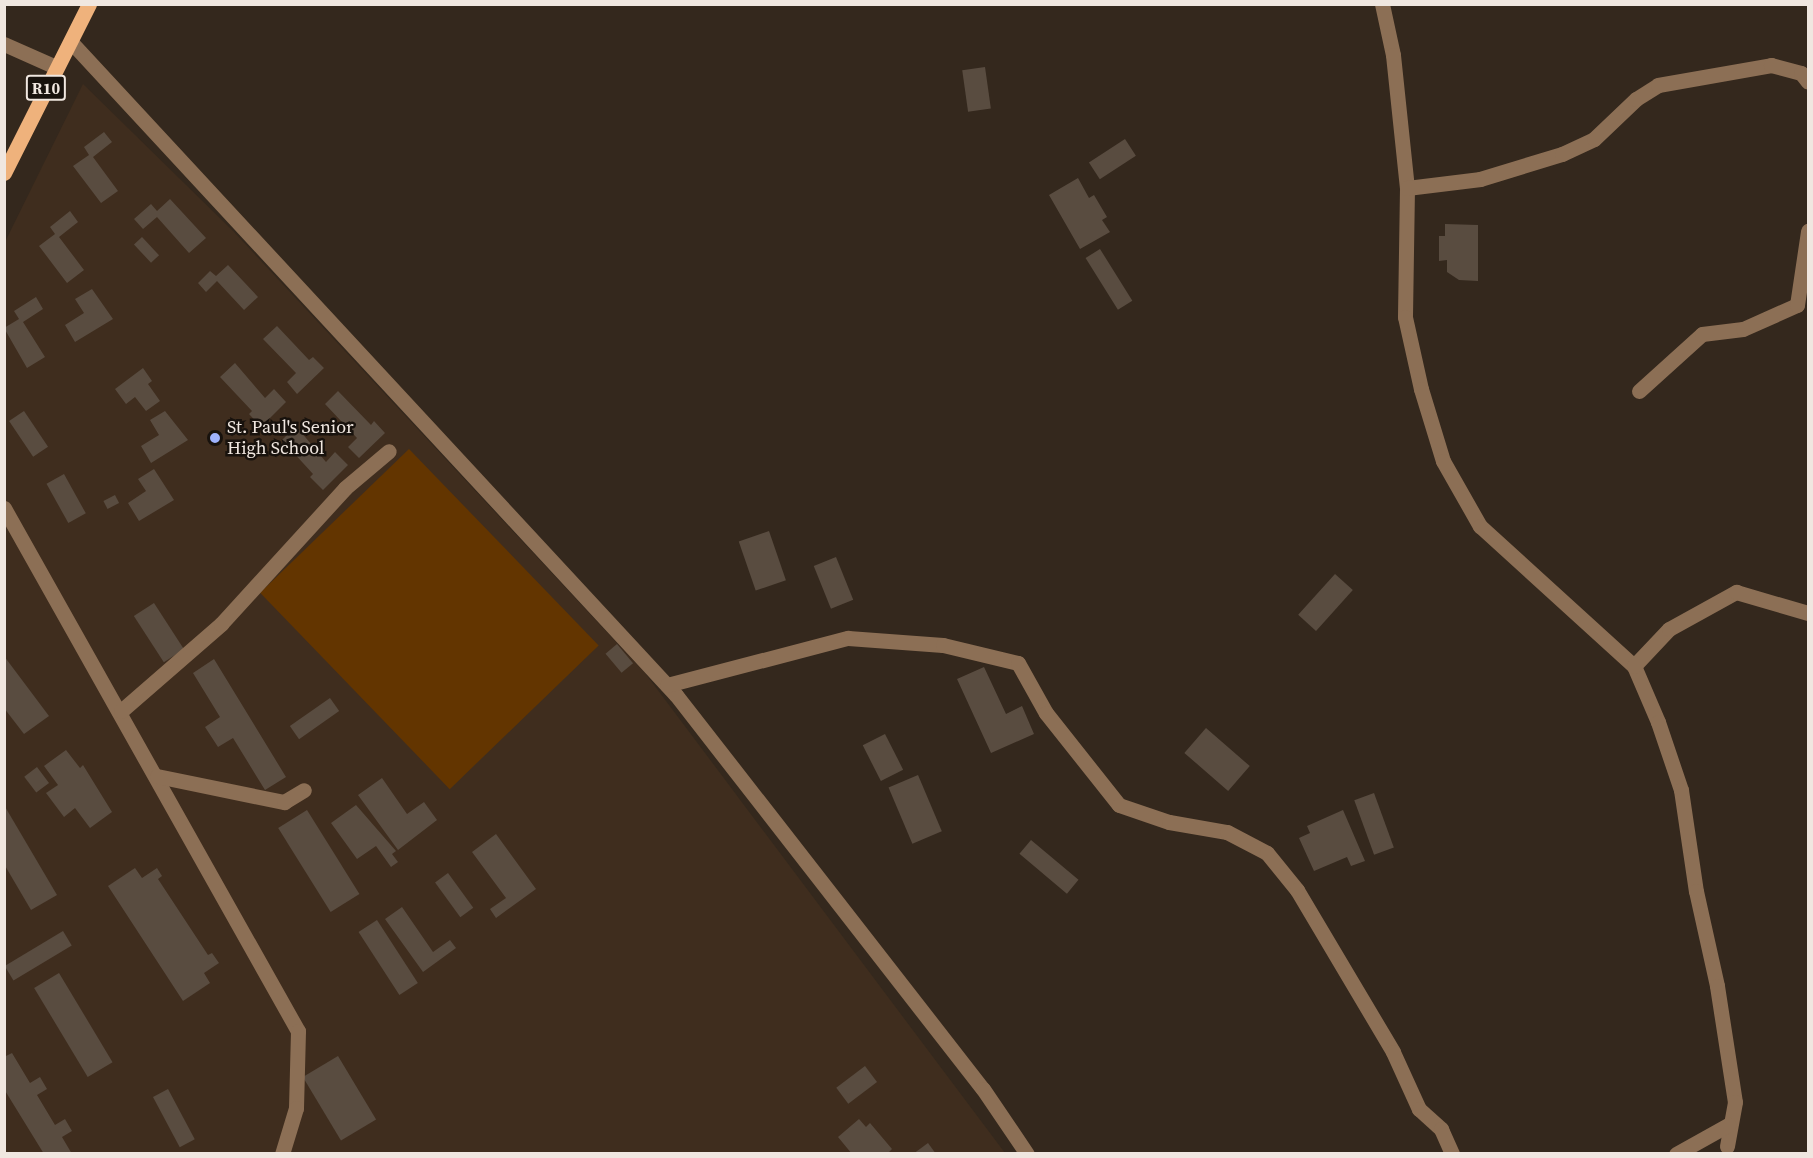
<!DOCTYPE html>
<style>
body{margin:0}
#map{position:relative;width:1813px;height:1158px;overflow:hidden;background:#34281d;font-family:"Source Serif 4",serif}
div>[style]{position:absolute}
.built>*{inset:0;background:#3f2d1e}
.green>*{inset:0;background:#633500;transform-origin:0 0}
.building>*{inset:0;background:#594c40;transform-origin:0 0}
.minor>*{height:15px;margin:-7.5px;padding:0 7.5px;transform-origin:7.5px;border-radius:7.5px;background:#8c6f55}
.major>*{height:15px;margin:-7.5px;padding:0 7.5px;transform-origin:7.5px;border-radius:7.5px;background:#efb27c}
.dots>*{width:16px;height:16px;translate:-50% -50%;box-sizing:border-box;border:3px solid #18120d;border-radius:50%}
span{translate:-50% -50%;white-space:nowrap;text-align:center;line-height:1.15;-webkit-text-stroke:5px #18120d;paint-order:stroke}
.shield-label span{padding:2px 4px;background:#18120d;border:2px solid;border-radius:4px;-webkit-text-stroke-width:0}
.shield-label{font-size:16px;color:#f0e7e0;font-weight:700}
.poi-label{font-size:18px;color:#f0e7e0}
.left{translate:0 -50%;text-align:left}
.frame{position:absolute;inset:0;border:6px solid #f0e7e0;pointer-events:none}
</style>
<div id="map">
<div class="built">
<i style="clip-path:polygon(83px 84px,234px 232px,645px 673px,1005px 1153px,5px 1153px,4px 244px)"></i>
</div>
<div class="green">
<i style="left:409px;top:449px;width:273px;height:207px;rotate:46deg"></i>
</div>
<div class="building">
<i style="left:985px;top:67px;width:42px;height:23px;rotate:82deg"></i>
<i style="clip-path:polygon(104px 132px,112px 142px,93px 157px,118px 191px,101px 203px,73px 166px,89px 155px,84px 147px)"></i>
<i style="left:1125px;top:139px;width:20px;height:43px;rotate:57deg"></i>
<i style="clip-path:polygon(1078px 178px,1089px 198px,1094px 195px,1107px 217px,1102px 220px,1110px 232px,1080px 249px,1049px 195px)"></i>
<i style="clip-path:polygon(170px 199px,206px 238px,189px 253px,157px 217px,143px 229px,134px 219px,151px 204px,157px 211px)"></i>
<i style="clip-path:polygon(70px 211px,78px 222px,59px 237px,84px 270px,67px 283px,39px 246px,55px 234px,50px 227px)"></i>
<i style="clip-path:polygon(1445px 224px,1478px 225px,1478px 281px,1459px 280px,1447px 272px,1447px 260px,1439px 261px,1439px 236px,1445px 236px)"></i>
<i style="left:142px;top:237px;width:25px;height:11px;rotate:47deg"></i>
<i style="left:1100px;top:249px;width:61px;height:17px;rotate:58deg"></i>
<i style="clip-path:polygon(228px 265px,258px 297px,244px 310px,217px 281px,206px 292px,198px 283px,210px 271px,216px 276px)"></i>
<i style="clip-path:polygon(92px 289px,113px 319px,75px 342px,65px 325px,84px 313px,75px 299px)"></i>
<i style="clip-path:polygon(36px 297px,43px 309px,23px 322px,45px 357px,27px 368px,4px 328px,19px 319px,14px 311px)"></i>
<i style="clip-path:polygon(277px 326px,309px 360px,313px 357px,324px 368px,297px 394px,287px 382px,296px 373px,263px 339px)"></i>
<i style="clip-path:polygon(235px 363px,265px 398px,274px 389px,286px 402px,261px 427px,249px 414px,252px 411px,220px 377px)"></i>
<i style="clip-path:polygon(143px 368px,152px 381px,148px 384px,160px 401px,146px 411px,135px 397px,126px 404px,115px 389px)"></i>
<i style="clip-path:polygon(338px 391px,371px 425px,374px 421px,385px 433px,359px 458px,348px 447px,357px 438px,325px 404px)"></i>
<i style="left:24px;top:411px;width:43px;height:18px;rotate:56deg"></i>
<i style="clip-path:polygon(165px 411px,188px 440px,151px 463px,141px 446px,159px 435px,150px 420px)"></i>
<i style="clip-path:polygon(296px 426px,326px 462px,335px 452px,348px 465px,323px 490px,310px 477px,313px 474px,282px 440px)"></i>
<i style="clip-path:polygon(154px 469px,174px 500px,139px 521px,128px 503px,146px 491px,138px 479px)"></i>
<i style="left:64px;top:474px;width:45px;height:20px;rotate:61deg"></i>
<i style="left:115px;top:495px;width:9px;height:13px;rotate:63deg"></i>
<i style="left:769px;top:531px;width:52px;height:32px;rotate:71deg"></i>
<i style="left:836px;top:557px;width:46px;height:24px;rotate:68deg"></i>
<i style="left:1335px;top:574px;width:24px;height:55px;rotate:42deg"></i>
<i style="left:154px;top:603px;width:55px;height:24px;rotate:57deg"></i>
<i style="left:617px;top:644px;width:25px;height:15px;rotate:50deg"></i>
<i style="clip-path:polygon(4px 656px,49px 716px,24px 734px,4px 708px)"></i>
<i style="clip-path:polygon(214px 659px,286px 777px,265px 790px,233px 738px,218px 747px,205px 727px,220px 717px,193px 673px)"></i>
<i style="clip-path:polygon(984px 667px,1006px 714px,1022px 706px,1034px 734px,991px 753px,957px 679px)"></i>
<i style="left:330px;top:698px;width:16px;height:49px;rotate:55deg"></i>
<i style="left:1206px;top:728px;width:58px;height:33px;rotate:41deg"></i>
<i style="left:885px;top:734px;width:40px;height:25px;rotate:63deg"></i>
<i style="clip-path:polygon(66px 750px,80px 768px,83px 765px,112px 812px,90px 828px,75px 808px,64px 817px,46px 793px,58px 785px,44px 766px)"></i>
<i style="left:37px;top:767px;width:20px;height:16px;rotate:53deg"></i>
<i style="left:918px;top:775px;width:61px;height:32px;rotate:67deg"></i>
<i style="clip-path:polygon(382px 778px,407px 814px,424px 802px,437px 820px,398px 850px,358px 795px)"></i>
<i style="left:1374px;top:793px;width:58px;height:21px;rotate:70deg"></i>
<i style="clip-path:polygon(4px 805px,57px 895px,31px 910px,4px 864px)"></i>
<i style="clip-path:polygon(356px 805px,396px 851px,392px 854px,398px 862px,391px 867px,376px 846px,357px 859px,331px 823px)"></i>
<i style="left:307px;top:810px;width:99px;height:34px;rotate:58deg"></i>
<i style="clip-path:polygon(1343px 810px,1365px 861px,1351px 866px,1347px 857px,1314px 871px,1299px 838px,1310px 833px,1307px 826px)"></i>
<i style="clip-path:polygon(496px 834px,536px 889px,496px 918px,490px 909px,506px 898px,472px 852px)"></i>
<i style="left:1031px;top:840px;width:62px;height:18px;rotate:40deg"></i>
<i style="clip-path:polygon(135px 868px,142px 878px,157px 868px,162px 876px,158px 879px,208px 955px,212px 953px,219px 963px,204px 973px,210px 983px,183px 1001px,108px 886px)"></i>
<i style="left:448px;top:873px;width:43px;height:16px;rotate:54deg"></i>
<i style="clip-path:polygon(402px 907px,433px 952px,450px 940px,456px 948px,423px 972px,385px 919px)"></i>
<i style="left:377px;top:920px;width:75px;height:22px;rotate:57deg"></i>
<i style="left:63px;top:931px;width:17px;height:68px;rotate:59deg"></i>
<i style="left:59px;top:973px;width:104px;height:29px;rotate:59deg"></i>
<i style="clip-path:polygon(12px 1053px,30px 1083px,40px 1077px,47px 1089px,37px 1095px,55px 1125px,65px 1119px,72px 1131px,62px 1137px,72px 1154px,44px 1154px,4px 1089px,4px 1057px)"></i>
<i style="left:338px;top:1056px;width:74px;height:41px;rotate:59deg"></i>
<i style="left:865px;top:1066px;width:20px;height:36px;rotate:53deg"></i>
<i style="left:168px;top:1089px;width:57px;height:17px;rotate:62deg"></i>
<i style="clip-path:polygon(859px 1119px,866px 1127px,870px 1123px,892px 1149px,887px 1154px,852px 1154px,838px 1137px)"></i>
<i style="clip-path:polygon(928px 1143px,936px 1154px,913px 1154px)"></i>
</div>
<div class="minor">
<i style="left:1382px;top:4px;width:52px;rotate:77.8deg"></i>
<i style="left:1393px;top:55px;width:134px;rotate:84deg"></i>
<i style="left:1407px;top:188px;width:129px;rotate:90.9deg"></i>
<i style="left:1405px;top:317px;width:74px;rotate:77.5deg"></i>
<i style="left:1421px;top:389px;width:75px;rotate:73deg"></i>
<i style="left:1443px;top:461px;width:75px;rotate:60.4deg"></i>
<i style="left:1480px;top:526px;width:208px;rotate:42.3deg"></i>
<i style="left:1634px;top:666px;width:61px;rotate:66.8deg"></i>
<i style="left:1658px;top:722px;width:72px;rotate:71.3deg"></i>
<i style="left:1681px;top:790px;width:102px;rotate:81.6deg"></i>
<i style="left:1696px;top:891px;width:97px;rotate:77.5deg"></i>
<i style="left:1717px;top:986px;width:117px;rotate:81.2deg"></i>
<i style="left:1735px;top:1102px;width:45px;rotate:100.3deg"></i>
<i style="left:71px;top:42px;width:890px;rotate:47.19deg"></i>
<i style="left:676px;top:695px;width:499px;rotate:52.1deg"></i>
<i style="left:983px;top:1089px;width:78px;rotate:55.9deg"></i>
<i style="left:4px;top:44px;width:57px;rotate:23.9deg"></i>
<i style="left:1407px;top:188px;width:74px;rotate:-7deg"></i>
<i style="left:1480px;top:179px;width:86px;rotate:-17deg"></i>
<i style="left:1562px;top:154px;width:35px;rotate:-25deg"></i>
<i style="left:1594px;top:139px;width:58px;rotate:-43.6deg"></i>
<i style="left:1636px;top:99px;width:26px;rotate:-32deg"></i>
<i style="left:1658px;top:85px;width:115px;rotate:-10deg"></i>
<i style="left:1771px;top:65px;width:31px;rotate:15deg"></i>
<i style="left:1801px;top:73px;width:11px;rotate:52deg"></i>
<i style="left:1639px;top:391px;width:85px;rotate:-42.1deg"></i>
<i style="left:1702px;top:334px;width:41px;rotate:-7deg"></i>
<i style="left:1743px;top:329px;width:59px;rotate:-24deg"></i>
<i style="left:1797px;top:305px;width:75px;rotate:-81.5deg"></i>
<i style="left:4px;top:508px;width:600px;rotate:60.66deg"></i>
<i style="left:298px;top:1031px;width:77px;rotate:91.5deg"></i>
<i style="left:296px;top:1108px;width:48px;rotate:106.9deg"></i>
<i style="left:1634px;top:666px;width:51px;rotate:-46.6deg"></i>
<i style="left:1669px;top:629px;width:77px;rotate:-28.9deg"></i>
<i style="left:1736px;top:592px;width:75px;rotate:16.3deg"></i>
<i style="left:667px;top:685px;width:187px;rotate:-14.6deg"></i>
<i style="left:848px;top:638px;width:95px;rotate:4.2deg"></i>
<i style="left:943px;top:645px;width:77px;rotate:13.5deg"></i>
<i style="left:1018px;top:663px;width:57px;rotate:60.8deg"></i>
<i style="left:1046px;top:713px;width:117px;rotate:51.6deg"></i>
<i style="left:1119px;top:805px;width:53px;rotate:18.8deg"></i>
<i style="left:1169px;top:822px;width:59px;rotate:9.8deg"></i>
<i style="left:1227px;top:832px;width:45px;rotate:27.7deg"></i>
<i style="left:1267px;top:853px;width:48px;rotate:51deg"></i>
<i style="left:1297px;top:890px;width:188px;rotate:59.3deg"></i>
<i style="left:1393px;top:1052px;width:63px;rotate:65.5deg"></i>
<i style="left:1419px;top:1109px;width:30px;rotate:42deg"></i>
<i style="left:1441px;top:1129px;width:27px;rotate:66deg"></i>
<i style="left:121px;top:711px;width:133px;rotate:-41deg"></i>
<i style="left:221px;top:624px;width:184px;rotate:-47.6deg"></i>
<i style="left:345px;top:488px;width:57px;rotate:-40.1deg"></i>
<i style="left:157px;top:776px;width:130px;rotate:11.6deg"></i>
<i style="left:284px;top:802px;width:23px;rotate:-31deg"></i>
<i style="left:1676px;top:1154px;width:60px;rotate:-29.1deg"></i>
</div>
<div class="major">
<i style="left:4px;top:173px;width:189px;rotate:-63.3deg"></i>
</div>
<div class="dots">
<i style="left:215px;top:438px;background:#9fb3fd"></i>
</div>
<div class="shield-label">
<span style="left:46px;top:88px">R10</span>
</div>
<div class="poi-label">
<span class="left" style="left:227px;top:438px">St. Paul's Senior<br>High School</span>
</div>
<div class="frame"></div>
</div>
